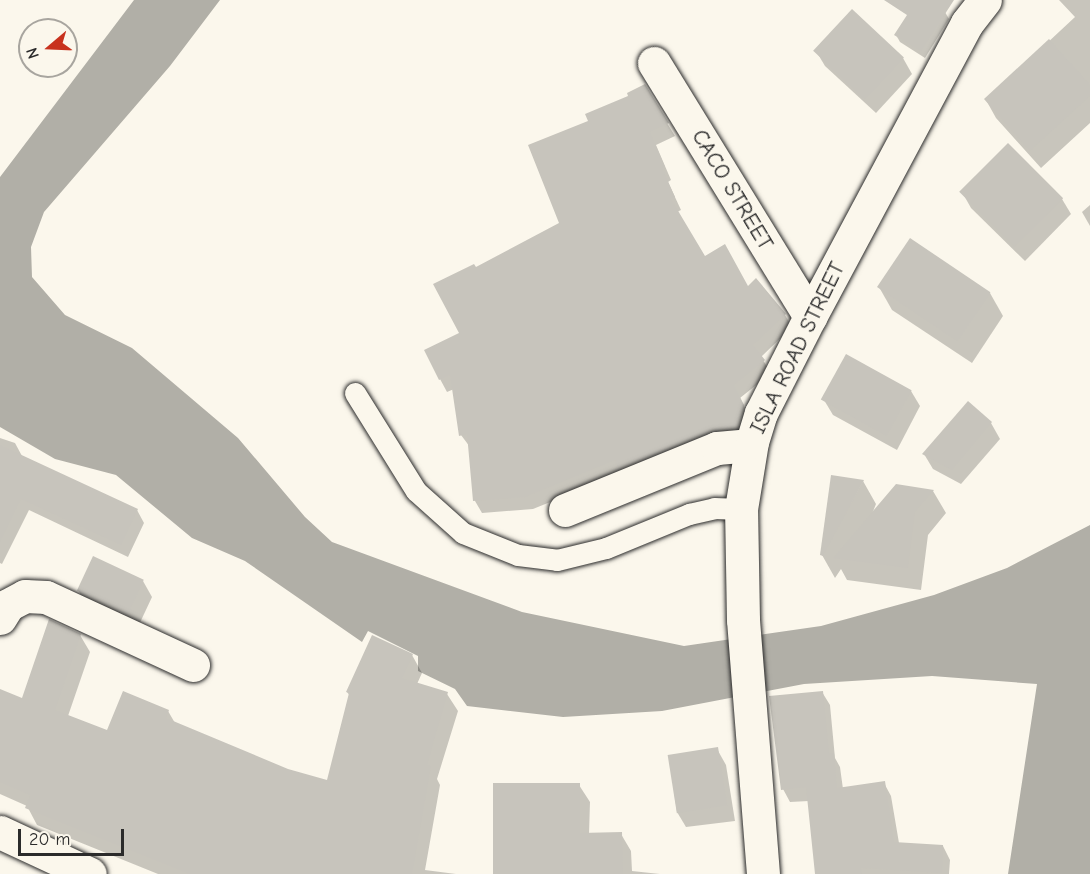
<!DOCTYPE html>
<style>
body{margin:0}
#map{position:relative;width:1090px;height:874px;overflow:hidden;background:#fbf7ec;font-family:"Comic Neue",sans-serif}
div>[style]{position:absolute}
.water>*{inset:0;background:#b1afa7}
.shadow>*{inset:0;background:#0003}
.building>*{inset:0;background:#c7c4bc;transform-origin:0 0}
.roads{filter:drop-shadow(0 0 2px #2b2b2b) drop-shadow(0 0 2px #2b2b2b)}
.lane>*{height:21px;margin:-10.5px;padding:0 10.5px;transform-origin:10.5px;border-radius:10.5px;background:#fbf7ec}
.street>*{height:33px;margin:-16.5px;padding:0 16.5px;transform-origin:16.5px;border-radius:16.5px;background:#fbf7ec}
.secondary>*{height:33px;margin:-16.5px;padding:0 16.5px;transform-origin:16.5px;border-radius:16.5px;background:#fbf7ec}
span{translate:-50% -50%;white-space:nowrap;text-align:center;line-height:1.15;-webkit-text-stroke:4.5px #fbf7ec;paint-order:stroke}
.street-label{font-size:22px;color:#2b2b2b}
.north{position:absolute;left:18px;top:18px;width:60px;height:60px;box-sizing:border-box;background:#fbf7ec;border:2px solid #a8a59f;border-radius:50%;rotate:251deg;font-size:16px;font-weight:700;line-height:24px;text-align:center;color:#2b2b2b}
.north::after{content:'';display:block;margin:auto;width:21px;height:27px;background:#c8321e;clip-path:polygon(50% 0,100% 100%,50% 72%,0 100%)}
.scale{position:absolute;left:18px;top:829px;width:106px;height:27px;box-sizing:border-box;border:3px solid #2b2b2b;border-top:0;padding-left:8px;font-size:18px;line-height:21px;white-space:nowrap;color:#2b2b2b;-webkit-text-stroke:4px #fbf7ec;paint-order:stroke}
</style>
<div id="map">
<div class="water">
<i style="clip-path:polygon(134px 0,220px 0,170px 66px,44px 212px,31px 247px,32px 277px,65px 315px,132px 348px,238px 438px,305px 517px,332px 542px,522px 612px,684px 646px,821px 626px,934px 595px,1007px 568px,1090px 525px,1090px 874px,1008px 874px,1037px 684px,932px 676px,804px 684px,662px 711px,563px 717px,467px 706px,455px 689px,418px 671px,418px 656px,368px 631px,362px 642px,245px 561px,192px 538px,116px 475px,55px 459px,0 427px,0 177px)"></i>
</div>
<div class="shadow">
<i style="clip-path:polygon(919px 0,927px 0,945px 12px,949px 19px,925px 58px,900px 42px,896px 35px)"></i>
<i style="clip-path:polygon(1059px 0,1090px 0,1090px 123px,1041px 168px,996px 118px,986px 100px,1075px 17px)"></i>
<i style="clip-path:polygon(852px 11px,903px 58px,912px 74px,876px 113px,825px 66px,816px 51px)"></i>
<i style="clip-path:polygon(644px 86px,675px 136px,656px 145px,671px 180px,668px 182px,681px 210px,677px 212px,704px 258px,785px 315px,792px 327px,761px 357px,771px 373px,740px 398px,750px 419px,744px 440px,622px 473px,533px 509px,482px 513px,475px 501px,470px 447px,461px 435px,454px 389px,447px 392px,440px 379px,461px 334px,475px 269px,561px 224px,590px 122px)"></i>
<i style="clip-path:polygon(962px 192px,1062px 199px,1071px 214px,1025px 261px,971px 208px)"></i>
<i style="clip-path:polygon(1090px 205px,1090px 226px,1082px 212px)"></i>
<i style="clip-path:polygon(879px 287px,990px 293px,1003px 316px,972px 363px,892px 310px)"></i>
<i style="clip-path:polygon(911px 391px,920px 406px,897px 450px,833px 415px,824px 400px)"></i>
<i style="clip-path:polygon(968px 403px,991px 423px,1000px 439px,961px 484px,933px 469px,924px 454px)"></i>
<i style="clip-path:polygon(0 438px,15px 443px,22px 456px,137px 510px,144px 523px,128px 557px,29px 510px,2px 564px,0 563px)"></i>
<i style="clip-path:polygon(863px 481px,876px 504px,872px 514px,896px 486px,933px 491px,946px 513px,928px 535px,921px 590px,847px 580px,841px 569px,835px 578px,822px 555px)"></i>
<i style="clip-path:polygon(143px 581px,152px 597px,137px 629px,87px 606px,78px 590px)"></i>
<i style="clip-path:polygon(80px 635px,90px 652px,68px 716px,108px 732px,168px 711px,175px 723px,288px 770px,328px 782px,350px 696px,347px 692px,412px 655px,422px 673px,417px 684px,447px 694px,458px 711px,437px 779px,440px 785px,425px 870px,456px 874px,158px 874px,37px 825px,27px 806px,0 794px,0 691px,23px 700px)"></i>
<i style="clip-path:polygon(822px 692px,830px 705px,835px 758px,840px 767px,843px 789px,884px 783px,891px 796px,899px 843px,943px 846px,950px 860px,949px 874px,816px 874px,809px 801px,790px 802px,783px 789px)"></i>
<i style="clip-path:polygon(717px 749px,726px 765px,735px 821px,686px 827px,677px 812px,669px 756px)"></i>
<i style="clip-path:polygon(579px 785px,590px 802px,589px 835px,621px 834px,631px 851px,632px 871px,660px 874px,494px 874px)"></i>
</div>
<div class="building">
<i style="clip-path:polygon(884px 0,954px 0,921px 51px,894px 35px,907px 15px)"></i>
<i style="left:852px;top:9px;width:71px;height:57px;rotate:43deg"></i>
<i style="clip-path:polygon(1049px 39px,1090px 85px,1090px 96px,1030px 151px,984px 99px)"></i>
<i style="clip-path:polygon(645px 84px,669px 123px,650px 132px,665px 167px,662px 168px,675px 197px,671px 199px,705px 256px,725px 244px,748px 286px,756px 278px,786px 314px,753px 345px,765px 360px,734px 385px,744px 405px,737px 427px,710px 431px,618px 468px,615px 460px,525px 497px,473px 501px,467px 434px,459px 436px,450px 375px,439px 380px,424px 350px,459px 333px,433px 284px,474px 264px,476px 267px,559px 223px,528px 145px,588px 121px,585px 114px,628px 96px,627px 93px)"></i>
<i style="left:1008px;top:143px;width:78px;height:69px;rotate:45deg"></i>
<i style="left:910px;top:238px;width:97px;height:59px;rotate:34deg"></i>
<i style="left:846px;top:354px;width:75px;height:52px;rotate:29deg"></i>
<i style="clip-path:polygon(968px 401px,992px 422px,952px 470px,922px 454px)"></i>
<i style="clip-path:polygon(0 445px,138px 509px,121px 545px,21px 499px,0 542px)"></i>
<i style="clip-path:polygon(831px 475px,864px 480px,823px 556px,820px 555px)"></i>
<i style="clip-path:polygon(896px 484px,934px 490px,915px 512px,908px 568px,833px 558px)"></i>
<i style="left:93px;top:556px;width:56px;height:38px;rotate:25deg"></i>
<i style="clip-path:polygon(49px 619px,81px 634px,55px 710px,107px 730px,123px 691px,169px 710px,166px 718px,288px 769px,327px 780px,349px 693px,346px 692px,372px 635px,413px 654px,402px 678px,448px 692px,427px 765px,431px 766px,412px 874px,190px 874px,25px 808px,30px 795px,0 782px,0 689px,22px 698px)"></i>
<i style="clip-path:polygon(823px 691px,829px 753px,834px 753px,837px 788px,885px 781px,894px 842px,943px 845px,942px 873px,861px 868px,862px 874px,815px 874px,806px 787px,781px 790px,769px 696px)"></i>
<i style="left:718px;top:747px;width:59px;height:51px;rotate:81deg"></i>
<i style="clip-path:polygon(493px 783px,580px 783px,580px 833px,622px 832px,623px 874px,493px 874px)"></i>
</div>
<div class="roads">
<div class="lane">
<i style="left:355px;top:393px;width:115px;rotate:58.1deg"></i>
<i style="left:416px;top:491px;width:63px;rotate:41.8deg"></i>
<i style="left:463px;top:533px;width:59px;rotate:21.8deg"></i>
<i style="left:518px;top:555px;width:39px;rotate:7deg"></i>
<i style="left:557px;top:560px;width:50px;rotate:-13.8deg"></i>
<i style="left:606px;top:548px;width:90px;rotate:-22.3deg"></i>
<i style="left:689px;top:514px;width:26px;rotate:-13deg"></i>
<i style="left:714px;top:508px;width:27px;rotate:2deg"></i>
</div>
<div class="street">
<i style="left:654px;top:63px;width:298px;rotate:58.4deg"></i>
<i style="left:565px;top:510px;width:164px;rotate:-22.2deg"></i>
<i style="left:717px;top:448px;width:34px;rotate:-5deg"></i>
<i style="left:0;top:618px;width:15px;rotate:-58deg"></i>
<i style="left:8px;top:605px;width:19px;rotate:-28deg"></i>
<i style="left:25px;top:596px;width:21px;rotate:3deg"></i>
<i style="left:46px;top:597px;width:162px;rotate:24.8deg"></i>
<i style="left:763px;top:874px;width:255px;rotate:-94.5deg"></i>
<i style="left:743px;top:620px;width:111px;rotate:-91deg"></i>
<i style="left:741px;top:509px;width:68px;rotate:-80.7deg"></i>
<i style="left:752px;top:442px;width:30px;rotate:-73deg"></i>
<i style="left:761px;top:413px;width:108px;rotate:-63deg"></i>
<i style="left:810px;top:317px;width:333px;rotate:-61.9deg"></i>
<i style="left:967px;top:23px;width:29px;rotate:-52deg"></i>
</div>
<div class="secondary">
<i style="left:0;top:832px;width:99px;rotate:25deg"></i>
</div>
</div>
<div class="street-label">
<span style="left:732px;top:190px;rotate:59deg">CACO STREET</span>
<span style="left:798px;top:348px;rotate:-64deg">ISLA ROAD STREET</span>
</div>
<div class="north">N</div>
<div class="scale">20 m</div>
</div>
